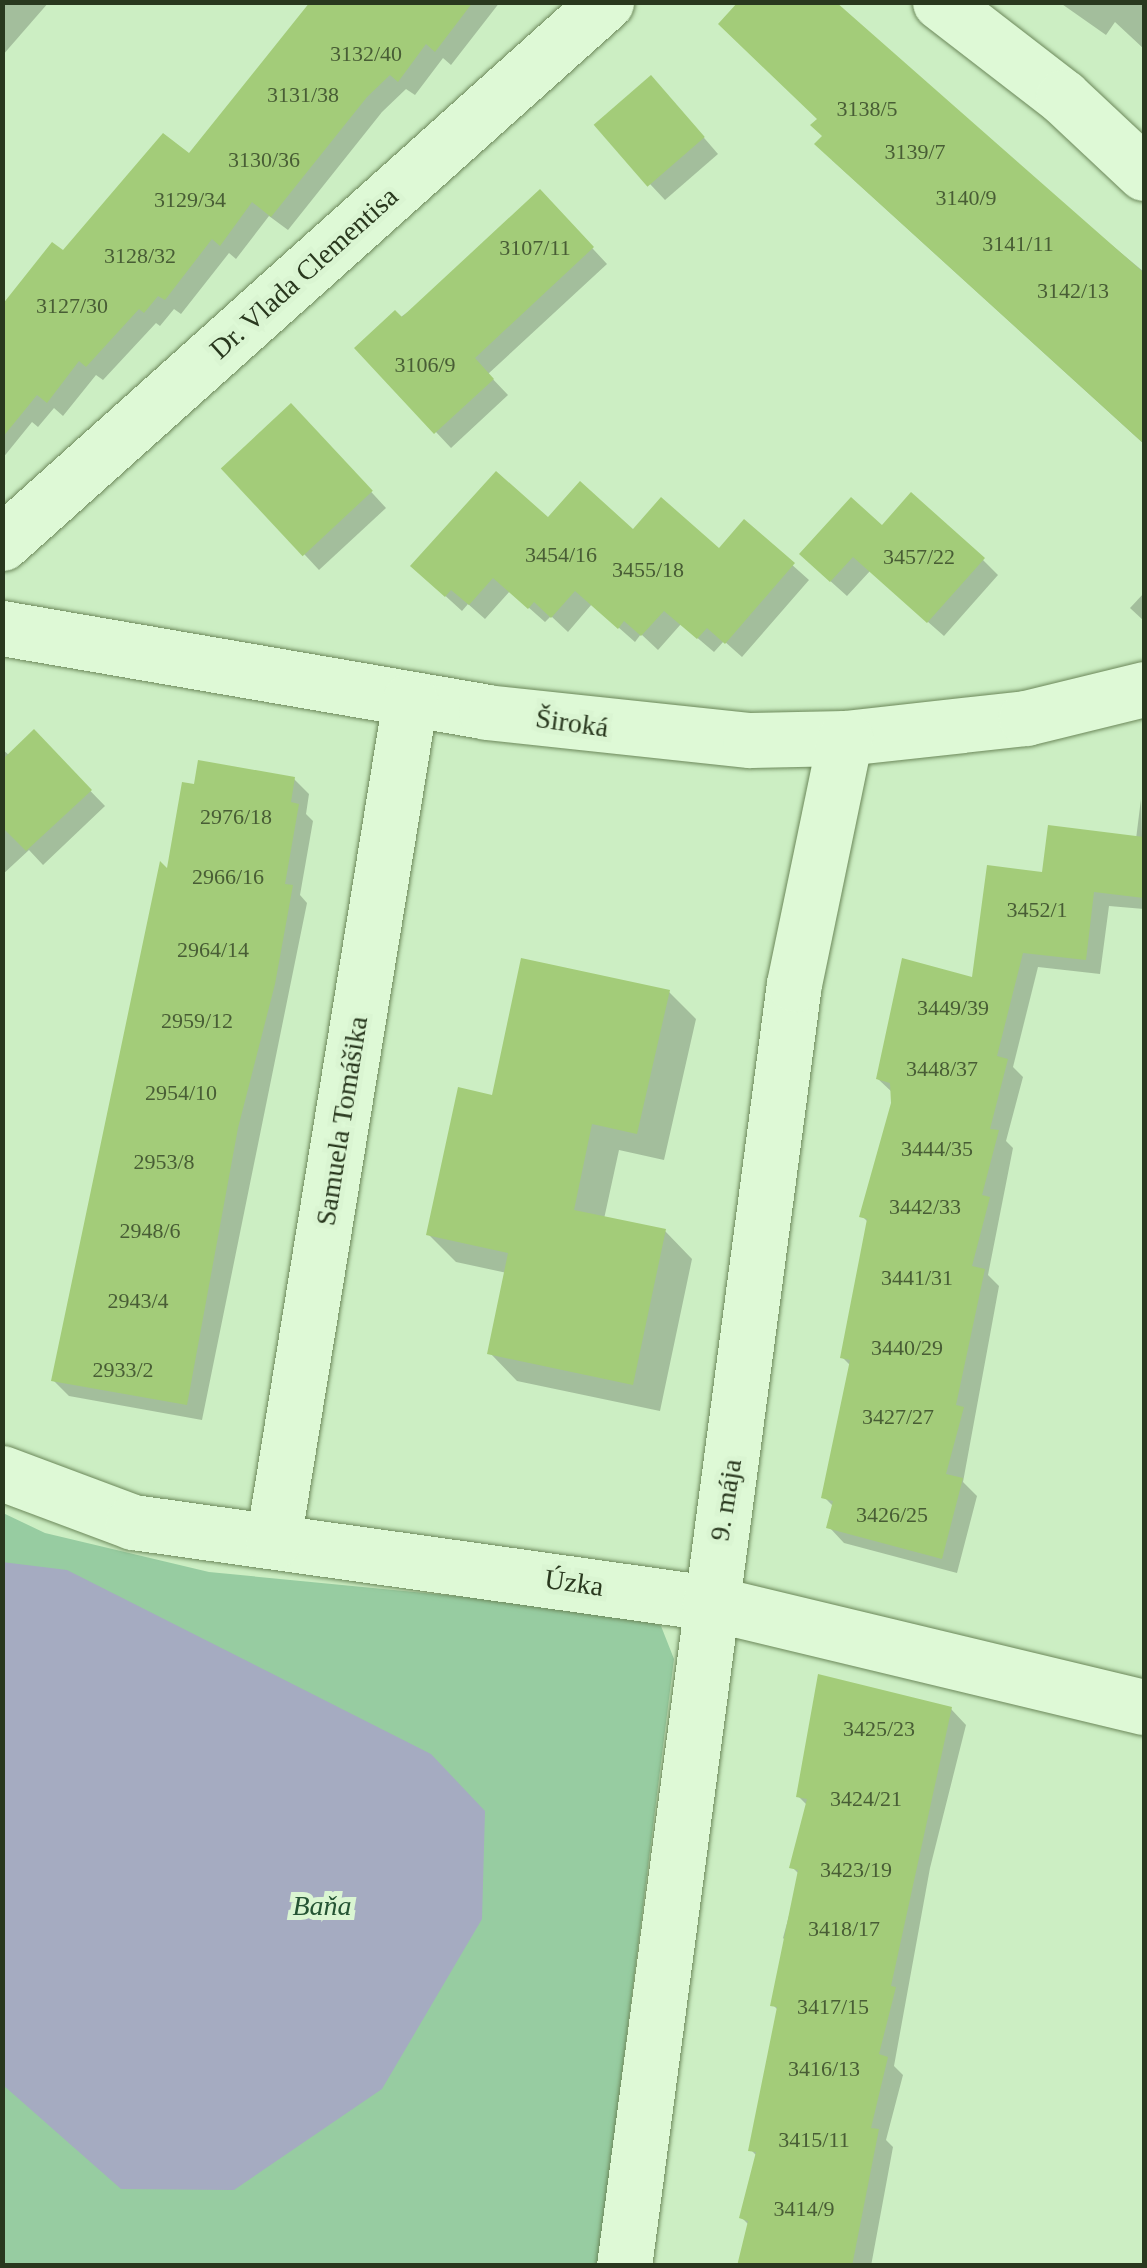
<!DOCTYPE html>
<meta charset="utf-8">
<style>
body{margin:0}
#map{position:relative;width:1147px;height:2268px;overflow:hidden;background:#cceec3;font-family:Georgia,serif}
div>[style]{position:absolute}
.green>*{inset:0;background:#97cca1}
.water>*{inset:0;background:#a5abc1}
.shadow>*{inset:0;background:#0003}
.building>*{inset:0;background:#a3cc79;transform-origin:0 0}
.roads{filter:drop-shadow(0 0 2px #6c885a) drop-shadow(0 0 2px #6c885a)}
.minor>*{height:55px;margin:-27.5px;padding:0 27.5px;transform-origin:27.5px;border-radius:27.5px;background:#def9d6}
span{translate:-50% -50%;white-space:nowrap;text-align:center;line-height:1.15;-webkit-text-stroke:10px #daf5d2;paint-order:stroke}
.number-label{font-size:22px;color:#485d35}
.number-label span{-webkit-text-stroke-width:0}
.street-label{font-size:28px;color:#29381e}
.park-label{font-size:28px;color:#255434;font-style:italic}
.frame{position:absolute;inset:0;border:5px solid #29381e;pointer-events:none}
</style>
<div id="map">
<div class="green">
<i style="clip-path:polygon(3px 1513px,45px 1533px,209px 1572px,641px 1614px,661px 1626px,674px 1659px,598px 2265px,3px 2266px)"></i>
</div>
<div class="water">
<i style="clip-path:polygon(2px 1562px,67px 1570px,431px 1754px,485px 1811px,482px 1919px,382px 2089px,234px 2190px,121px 2189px,3px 2085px)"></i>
</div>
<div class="shadow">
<i style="clip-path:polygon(2px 2px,49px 2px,2px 56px)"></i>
<i style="clip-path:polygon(317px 2px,500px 2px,451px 65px,443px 58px,415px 95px,406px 89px,382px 112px,288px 230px,269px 216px,236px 259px,229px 253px,181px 314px,174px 309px,160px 326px,156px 323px,103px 380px,96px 375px,63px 416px,54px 408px,38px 427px,32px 422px,2px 459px,2px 304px,189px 157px)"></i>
<i style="clip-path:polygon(1059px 2px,1144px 2px,1144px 49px,1115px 22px,1106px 35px)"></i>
<i style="clip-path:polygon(673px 102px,718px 154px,665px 200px,650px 184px)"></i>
<i style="clip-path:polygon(941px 103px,1144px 272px,1144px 444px,832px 160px)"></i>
<i style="clip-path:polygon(555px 208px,607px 264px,488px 374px,508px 395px,451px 448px,357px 348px)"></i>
<i style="clip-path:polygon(306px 421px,386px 508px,319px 570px,224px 468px)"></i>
<i style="clip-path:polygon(548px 521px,719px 551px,744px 522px,809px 580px,742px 657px,724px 641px,714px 652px,681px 624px,658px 650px,641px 634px,635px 642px,592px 604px,568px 632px,551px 616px,545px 622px,510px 591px,485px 619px,468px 604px,462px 611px,429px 581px)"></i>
<i style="clip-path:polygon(882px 528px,983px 560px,998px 575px,944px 636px,870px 571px,847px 596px,818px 570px)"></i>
<i style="clip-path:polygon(1144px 593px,1144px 621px,1130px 608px)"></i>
<i style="clip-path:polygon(34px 733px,105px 806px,43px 865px,29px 850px,2px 875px,2px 749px,10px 756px)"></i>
<i style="clip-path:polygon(294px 779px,309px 794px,306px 814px,313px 821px,300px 895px,307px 903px,202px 1420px,69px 1396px,54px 1381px,168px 873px,196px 787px)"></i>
<i style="clip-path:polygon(1141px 799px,1144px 909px,1109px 906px,1100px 974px,1038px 967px,1013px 1067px,1023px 1077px,1006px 1141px,1013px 1148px,988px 1275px,999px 1286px,963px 1482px,977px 1496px,957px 1573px,844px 1543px,829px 1527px,834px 1507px,824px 1497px,851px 1366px,842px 1357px,869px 1223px,862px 1216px,893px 1103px,893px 1093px,878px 1079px,975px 980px,1044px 875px,1136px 839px)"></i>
<i style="clip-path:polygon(669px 992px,696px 1019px,664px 1160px,619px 1150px,604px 1219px,665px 1231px,692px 1259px,660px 1411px,517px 1381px,490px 1353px,507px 1273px,456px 1262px,429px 1235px,494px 1098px)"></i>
<i style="clip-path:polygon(951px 1709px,966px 1725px,930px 1868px,894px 2066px,903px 2075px,886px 2140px,893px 2147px,871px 2266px,742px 2266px,750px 2226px,742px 2218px,757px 2156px,751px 2150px,779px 2011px,773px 2005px,788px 1943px,783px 1938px,800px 1875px,792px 1867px,808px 1806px,798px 1796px)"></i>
</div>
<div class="building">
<i style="clip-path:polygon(310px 2px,473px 2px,435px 52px,426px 44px,398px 82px,390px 75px,367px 97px,271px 217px,252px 202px,220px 246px,212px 239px,165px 300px,158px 296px,144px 313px,139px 309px,86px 367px,79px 361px,47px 403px,37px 395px,2px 438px,2px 305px,52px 242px,63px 250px,163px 133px,189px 153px)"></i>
<i style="clip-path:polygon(738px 2px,836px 2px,1144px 273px,1144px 444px,814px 144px,822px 136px,810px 125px,817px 119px,718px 24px)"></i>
<i style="left:651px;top:75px;width:82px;height:76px;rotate:49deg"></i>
<i style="clip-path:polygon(540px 189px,594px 247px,475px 358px,494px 379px,434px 434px,354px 348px,395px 310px,402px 317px)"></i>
<i style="left:291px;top:403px;width:120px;height:96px;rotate:47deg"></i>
<i style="clip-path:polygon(496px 471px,548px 517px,580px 481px,633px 529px,661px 497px,719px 548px,744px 519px,795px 563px,725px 644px,707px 628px,697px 639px,664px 611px,641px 636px,624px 621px,618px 629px,575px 591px,551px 618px,534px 602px,528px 609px,493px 578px,469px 605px,451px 590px,445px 597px,410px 566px)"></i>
<i style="clip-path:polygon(911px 492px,985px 558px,927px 623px,853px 557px,830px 582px,799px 554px,851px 497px,882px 525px)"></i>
<i style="clip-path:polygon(34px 729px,92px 790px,26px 851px,2px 827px,2px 760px)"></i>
<i style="clip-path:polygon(198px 760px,295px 777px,291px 802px,299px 804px,285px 884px,293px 885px,275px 984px,238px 1128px,187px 1405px,51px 1381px,160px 861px,167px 868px,182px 782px,194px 784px)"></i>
<i style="clip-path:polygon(1048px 825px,1144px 837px,1144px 898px,1094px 892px,1086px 960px,1023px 953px,997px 1056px,1008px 1059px,990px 1129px,999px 1130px,982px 1195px,990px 1197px,972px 1266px,985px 1269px,956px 1405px,964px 1407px,946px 1474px,963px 1478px,942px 1559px,826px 1528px,833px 1501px,821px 1498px,850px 1360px,840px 1358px,867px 1219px,859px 1217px,891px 1103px,890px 1083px,876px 1079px,902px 958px,972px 977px,987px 865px,1042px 872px)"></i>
<i style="clip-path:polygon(521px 958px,670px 990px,637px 1134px,592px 1124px,574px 1210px,666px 1229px,633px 1385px,487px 1354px,508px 1253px,426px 1235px,458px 1087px,492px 1095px)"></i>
<i style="clip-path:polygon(818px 1674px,952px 1707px,891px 1986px,896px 1987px,879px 2054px,888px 2057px,871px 2128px,879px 2129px,852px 2266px,737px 2266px,748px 2221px,739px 2218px,756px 2152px,748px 2151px,777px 2007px,770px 2006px,798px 1870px,789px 1868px,807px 1799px,796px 1797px)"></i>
</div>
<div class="roads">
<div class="minor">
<i style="left:940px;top:2px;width:155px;rotate:37.7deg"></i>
<i style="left:1063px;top:97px;width:111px;rotate:43.2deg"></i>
<i style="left:2px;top:543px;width:811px;rotate:-41.85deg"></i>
<i style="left:2px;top:628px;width:491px;rotate:9.8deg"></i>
<i style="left:486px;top:712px;width:265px;rotate:6.1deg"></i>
<i style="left:750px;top:740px;width:95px;rotate:-1.2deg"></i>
<i style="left:845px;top:738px;width:182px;rotate:-6.3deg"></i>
<i style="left:1026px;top:718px;width:122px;rotate:-13.8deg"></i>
<i style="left:2px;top:1473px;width:140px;rotate:20.5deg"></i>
<i style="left:133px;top:1522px;width:583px;rotate:7.99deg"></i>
<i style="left:710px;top:1603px;width:446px;rotate:13.5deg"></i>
<i style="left:273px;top:1541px;width:852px;rotate:-80.75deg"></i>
<i style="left:624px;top:2266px;width:1293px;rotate:-82.45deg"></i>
<i style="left:794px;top:984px;width:251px;rotate:-78.3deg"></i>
</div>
</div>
<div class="number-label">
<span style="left:366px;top:54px">3132/40</span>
<span style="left:303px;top:95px">3131/38</span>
<span style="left:867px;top:109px">3138/5</span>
<span style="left:915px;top:152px">3139/7</span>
<span style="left:264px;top:160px">3130/36</span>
<span style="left:966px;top:198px">3140/9</span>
<span style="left:190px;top:200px">3129/34</span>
<span style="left:1018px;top:244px">3141/11</span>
<span style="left:535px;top:248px">3107/11</span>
<span style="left:140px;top:256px">3128/32</span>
<span style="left:1073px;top:291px">3142/13</span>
<span style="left:72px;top:306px">3127/30</span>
<span style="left:425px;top:365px">3106/9</span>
<span style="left:561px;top:555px">3454/16</span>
<span style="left:919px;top:557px">3457/22</span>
<span style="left:648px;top:570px">3455/18</span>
<span style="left:236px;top:817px">2976/18</span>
<span style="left:228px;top:877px">2966/16</span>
<span style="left:1037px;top:910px">3452/1</span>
<span style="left:213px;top:950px">2964/14</span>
<span style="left:953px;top:1008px">3449/39</span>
<span style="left:197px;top:1021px">2959/12</span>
<span style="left:942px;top:1069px">3448/37</span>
<span style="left:181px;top:1093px">2954/10</span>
<span style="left:937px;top:1149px">3444/35</span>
<span style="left:164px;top:1162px">2953/8</span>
<span style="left:925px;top:1207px">3442/33</span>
<span style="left:150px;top:1231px">2948/6</span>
<span style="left:917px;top:1278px">3441/31</span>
<span style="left:138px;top:1301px">2943/4</span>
<span style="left:907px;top:1348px">3440/29</span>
<span style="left:123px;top:1370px">2933/2</span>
<span style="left:898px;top:1417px">3427/27</span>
<span style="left:892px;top:1515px">3426/25</span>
<span style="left:879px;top:1729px">3425/23</span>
<span style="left:866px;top:1799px">3424/21</span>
<span style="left:856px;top:1870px">3423/19</span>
<span style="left:844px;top:1929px">3418/17</span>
<span style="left:833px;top:2007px">3417/15</span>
<span style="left:824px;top:2069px">3416/13</span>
<span style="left:814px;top:2140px">3415/11</span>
<span style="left:804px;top:2209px">3414/9</span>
</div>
<div class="street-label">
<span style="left:304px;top:273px;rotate:-42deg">Dr. Vlada Clementisa</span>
<span style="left:572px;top:723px;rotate:8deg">Široká</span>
<span style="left:342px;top:1121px;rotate:-81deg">Samuela Tomášika</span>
<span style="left:726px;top:1500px;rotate:-81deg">9. mája</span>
<span style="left:574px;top:1583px;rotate:8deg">Úzka</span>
</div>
<div class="park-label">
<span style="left:322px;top:1906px">Baňa</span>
</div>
<div class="frame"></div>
</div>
